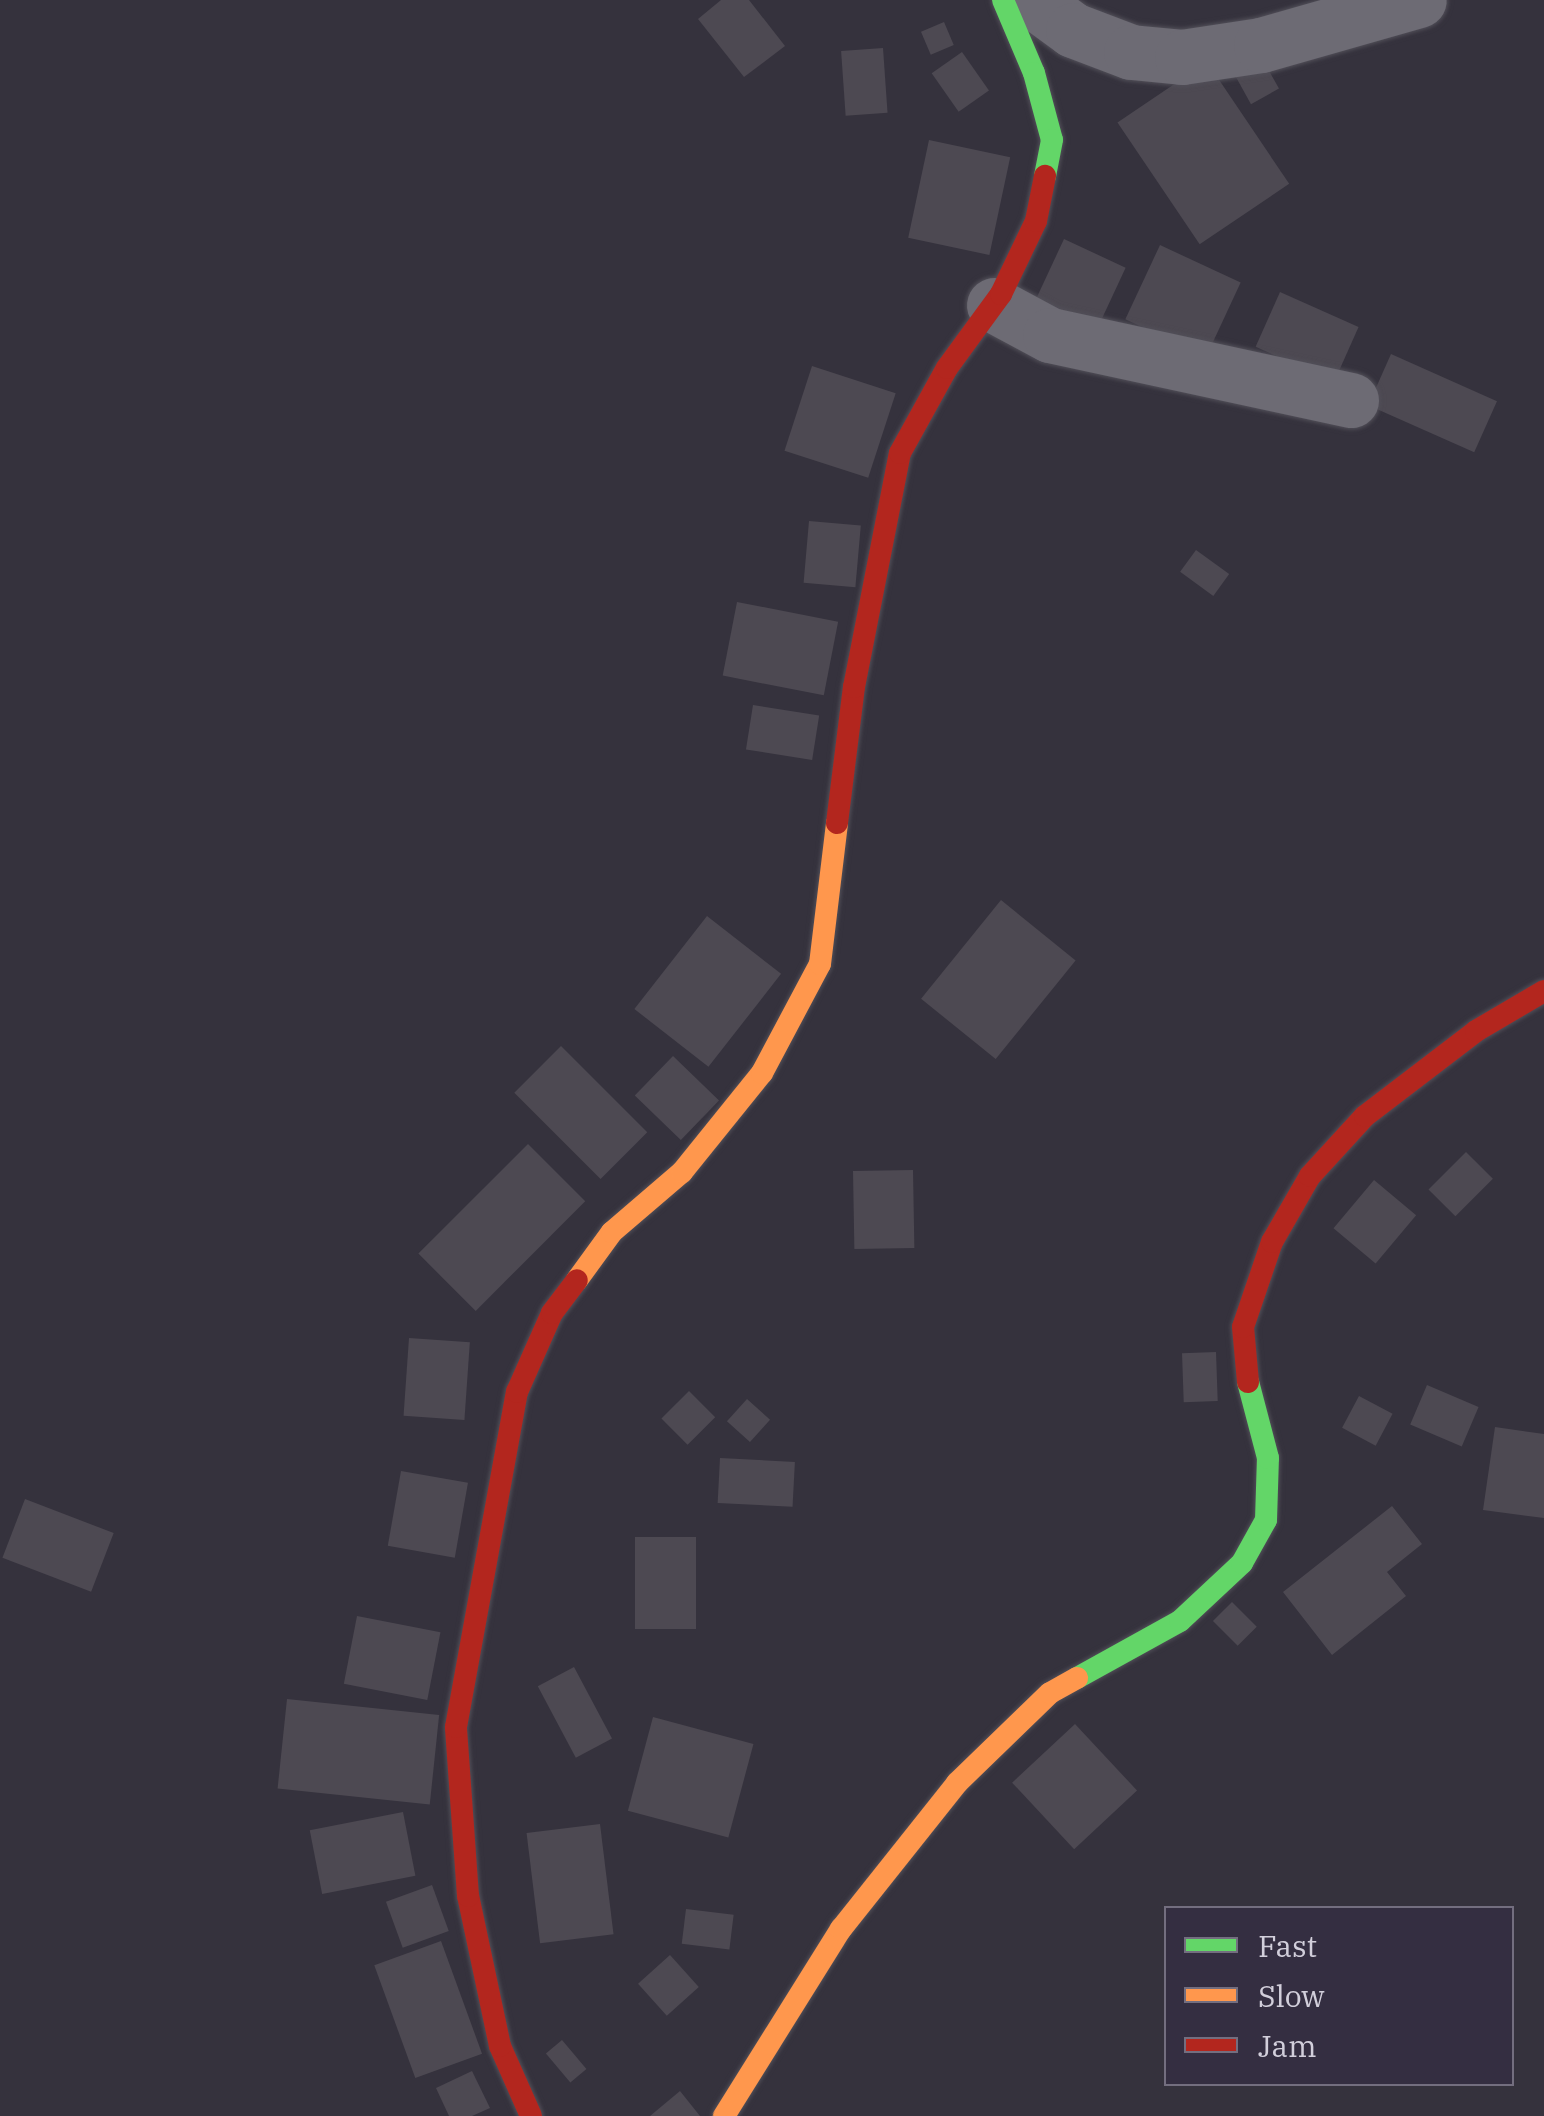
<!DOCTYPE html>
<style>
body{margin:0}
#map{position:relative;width:1544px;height:2116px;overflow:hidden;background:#35323d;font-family:"IBM Plex Serif",serif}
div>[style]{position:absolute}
.building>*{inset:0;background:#4d4952;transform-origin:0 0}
.roads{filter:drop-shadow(0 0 2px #514f58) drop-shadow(0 0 2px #514f58)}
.street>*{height:55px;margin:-27.5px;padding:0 27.5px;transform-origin:27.5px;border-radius:27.5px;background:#6d6b74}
.fast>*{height:22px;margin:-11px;padding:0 11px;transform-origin:11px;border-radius:11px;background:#63d668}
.slow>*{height:22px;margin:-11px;padding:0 11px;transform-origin:11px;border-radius:11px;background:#ff974d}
.jam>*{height:22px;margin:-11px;padding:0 11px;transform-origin:11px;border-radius:11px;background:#b3261e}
span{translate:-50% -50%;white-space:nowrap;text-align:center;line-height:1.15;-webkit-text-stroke:8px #342e41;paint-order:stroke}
.legend{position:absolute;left:1164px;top:1906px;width:350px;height:180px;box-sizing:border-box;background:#342e41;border:2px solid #736e7f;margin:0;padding:12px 18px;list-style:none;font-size:30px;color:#d2cfdb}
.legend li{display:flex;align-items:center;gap:20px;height:50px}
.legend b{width:50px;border:2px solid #736e7f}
</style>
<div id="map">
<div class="building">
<i style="clip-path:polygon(721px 0,749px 0,785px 46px,744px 77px,698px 19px)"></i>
<i style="left:944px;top:22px;width:25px;height:25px;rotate:67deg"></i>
<i style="left:883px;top:48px;width:65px;height:42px;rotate:86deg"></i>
<i style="left:962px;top:52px;width:47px;height:37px;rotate:55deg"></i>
<i style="left:1262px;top:58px;width:35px;height:32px;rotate:61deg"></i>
<i style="left:1207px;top:62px;width:147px;height:108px;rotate:56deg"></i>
<i style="left:929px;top:140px;width:83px;height:100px;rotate:12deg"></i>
<i style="left:1064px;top:239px;width:68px;height:73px;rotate:25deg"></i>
<i style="left:1160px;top:245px;width:89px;height:82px;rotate:25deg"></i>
<i style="left:1280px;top:292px;width:86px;height:60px;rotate:24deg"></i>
<i style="left:1391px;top:354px;width:116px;height:56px;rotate:24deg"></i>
<i style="left:812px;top:366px;width:88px;height:89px;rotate:18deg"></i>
<i style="left:809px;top:521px;width:52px;height:62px;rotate:5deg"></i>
<i style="left:1196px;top:550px;width:41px;height:27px;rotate:36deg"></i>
<i style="left:737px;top:602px;width:103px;height:75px;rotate:11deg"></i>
<i style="left:753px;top:705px;width:67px;height:45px;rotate:9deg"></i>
<i style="left:1001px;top:900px;width:96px;height:127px;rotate:39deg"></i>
<i style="left:707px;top:916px;width:94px;height:118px;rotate:38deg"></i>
<i style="left:561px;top:1046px;width:122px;height:66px;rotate:45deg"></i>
<i style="left:673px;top:1056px;width:64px;height:55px;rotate:44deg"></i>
<i style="left:528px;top:1144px;width:81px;height:155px;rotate:45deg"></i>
<i style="left:1466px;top:1152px;width:38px;height:53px;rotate:45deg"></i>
<i style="left:913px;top:1170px;width:78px;height:60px;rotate:89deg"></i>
<i style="left:1374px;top:1180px;width:55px;height:63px;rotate:40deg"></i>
<i style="left:409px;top:1338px;width:61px;height:78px;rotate:4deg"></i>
<i style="left:1216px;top:1352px;width:49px;height:34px;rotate:88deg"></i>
<i style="left:1427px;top:1385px;width:56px;height:43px;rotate:23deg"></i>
<i style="left:689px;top:1391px;width:37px;height:39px;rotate:45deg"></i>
<i style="left:1359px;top:1396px;width:38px;height:36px;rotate:28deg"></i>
<i style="left:747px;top:1399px;width:31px;height:30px;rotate:42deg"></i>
<i style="clip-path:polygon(1495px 1427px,1544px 1434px,1544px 1518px,1483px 1510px)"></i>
<i style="left:720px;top:1458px;width:75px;height:45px;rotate:3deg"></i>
<i style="left:401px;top:1471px;width:68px;height:76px;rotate:10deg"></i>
<i style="left:25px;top:1499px;width:95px;height:63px;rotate:21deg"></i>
<i style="clip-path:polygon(1392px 1506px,1422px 1544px,1387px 1572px,1406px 1596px,1332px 1655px,1283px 1592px)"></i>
<i style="left:635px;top:1537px;width:61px;height:92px"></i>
<i style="left:1232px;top:1602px;width:35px;height:27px;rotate:45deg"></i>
<i style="left:357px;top:1616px;width:85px;height:69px;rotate:11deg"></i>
<i style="left:574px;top:1667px;width:81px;height:41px;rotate:62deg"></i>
<i style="left:287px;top:1699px;width:153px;height:90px;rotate:6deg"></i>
<i style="left:653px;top:1717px;width:104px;height:97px;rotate:15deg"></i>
<i style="left:1075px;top:1724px;width:91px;height:86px;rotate:47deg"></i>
<i style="left:403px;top:1812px;width:65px;height:95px;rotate:79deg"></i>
<i style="left:600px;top:1824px;width:111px;height:74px;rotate:83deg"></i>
<i style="left:432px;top:1885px;width:49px;height:49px;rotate:70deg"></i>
<i style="left:686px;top:1909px;width:48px;height:35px;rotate:7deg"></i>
<i style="left:441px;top:1941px;width:120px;height:71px;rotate:70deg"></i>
<i style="left:670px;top:1955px;width:43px;height:43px;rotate:48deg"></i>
<i style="left:562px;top:2040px;width:38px;height:21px;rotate:50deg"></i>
<i style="clip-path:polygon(472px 2071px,490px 2108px,472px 2116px,449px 2116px,436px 2088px)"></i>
<i style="clip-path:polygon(680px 2091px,700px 2116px,650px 2116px)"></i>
</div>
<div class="roads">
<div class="street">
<i style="left:1032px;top:0;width:51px;rotate:36.2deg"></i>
<i style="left:1073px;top:30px;width:62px;rotate:20.8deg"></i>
<i style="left:1131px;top:52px;width:51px;rotate:5.6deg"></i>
<i style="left:1182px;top:57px;width:80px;rotate:-8.6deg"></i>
<i style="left:1261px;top:45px;width:164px;rotate:-15.9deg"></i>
<i style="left:994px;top:305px;width:64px;rotate:28.2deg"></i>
<i style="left:1050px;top:335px;width:308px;rotate:12.2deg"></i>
</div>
<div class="fast">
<i style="left:1003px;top:0;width:79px;rotate:67deg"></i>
<i style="left:1034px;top:73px;width:69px;rotate:75deg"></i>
<i style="left:1052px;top:140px;width:37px;rotate:101deg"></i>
<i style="left:1077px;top:1678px;width:118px;rotate:-29deg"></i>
<i style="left:1180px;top:1621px;width:85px;rotate:-43.1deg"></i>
<i style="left:1242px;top:1563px;width:49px;rotate:-60.8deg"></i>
<i style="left:1266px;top:1520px;width:62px;rotate:-88.2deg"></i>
<i style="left:1268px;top:1458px;width:79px;rotate:-104.7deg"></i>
</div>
<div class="slow">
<i style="left:577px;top:1280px;width:59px;rotate:-53.9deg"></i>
<i style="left:612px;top:1232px;width:92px;rotate:-40.6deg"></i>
<i style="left:682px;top:1172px;width:127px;rotate:-51.1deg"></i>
<i style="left:762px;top:1073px;width:123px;rotate:-62deg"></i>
<i style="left:820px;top:964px;width:142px;rotate:-83.1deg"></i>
<i style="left:724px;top:2116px;width:221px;rotate:-58deg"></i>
<i style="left:841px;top:1929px;width:186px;rotate:-51.5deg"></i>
<i style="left:957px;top:1783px;width:129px;rotate:-44.1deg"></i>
<i style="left:1050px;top:1693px;width:31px;rotate:-29deg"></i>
</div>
<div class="jam">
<i style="left:837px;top:823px;width:137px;rotate:-82.9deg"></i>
<i style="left:854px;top:687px;width:238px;rotate:-78.9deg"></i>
<i style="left:900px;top:453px;width:97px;rotate:-61.1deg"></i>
<i style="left:947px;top:368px;width:92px;rotate:-53.9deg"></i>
<i style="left:1001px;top:294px;width:81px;rotate:-64.4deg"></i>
<i style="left:1036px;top:221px;width:46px;rotate:-78.7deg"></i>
<i style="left:1248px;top:1382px;width:55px;rotate:-95.2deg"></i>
<i style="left:1243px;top:1327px;width:90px;rotate:-71.2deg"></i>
<i style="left:1272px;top:1242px;width:76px;rotate:-60.1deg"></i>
<i style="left:1310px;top:1176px;width:81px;rotate:-47.5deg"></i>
<i style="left:1365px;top:1116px;width:140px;rotate:-37.4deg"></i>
<i style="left:1476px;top:1031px;width:79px;rotate:-30.5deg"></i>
<i style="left:531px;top:2116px;width:77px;rotate:-113.9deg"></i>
<i style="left:500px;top:2046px;width:153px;rotate:-102deg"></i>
<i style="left:468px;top:1896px;width:169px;rotate:-94.1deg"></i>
<i style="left:456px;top:1727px;width:341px;rotate:-79.7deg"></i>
<i style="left:517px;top:1392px;width:86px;rotate:-66.1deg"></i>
<i style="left:552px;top:1313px;width:41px;rotate:-52.9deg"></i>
</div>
</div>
<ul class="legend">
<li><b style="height:12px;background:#63d668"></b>Fast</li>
<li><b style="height:12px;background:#ff974d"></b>Slow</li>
<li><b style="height:12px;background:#b3261e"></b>Jam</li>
</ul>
</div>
